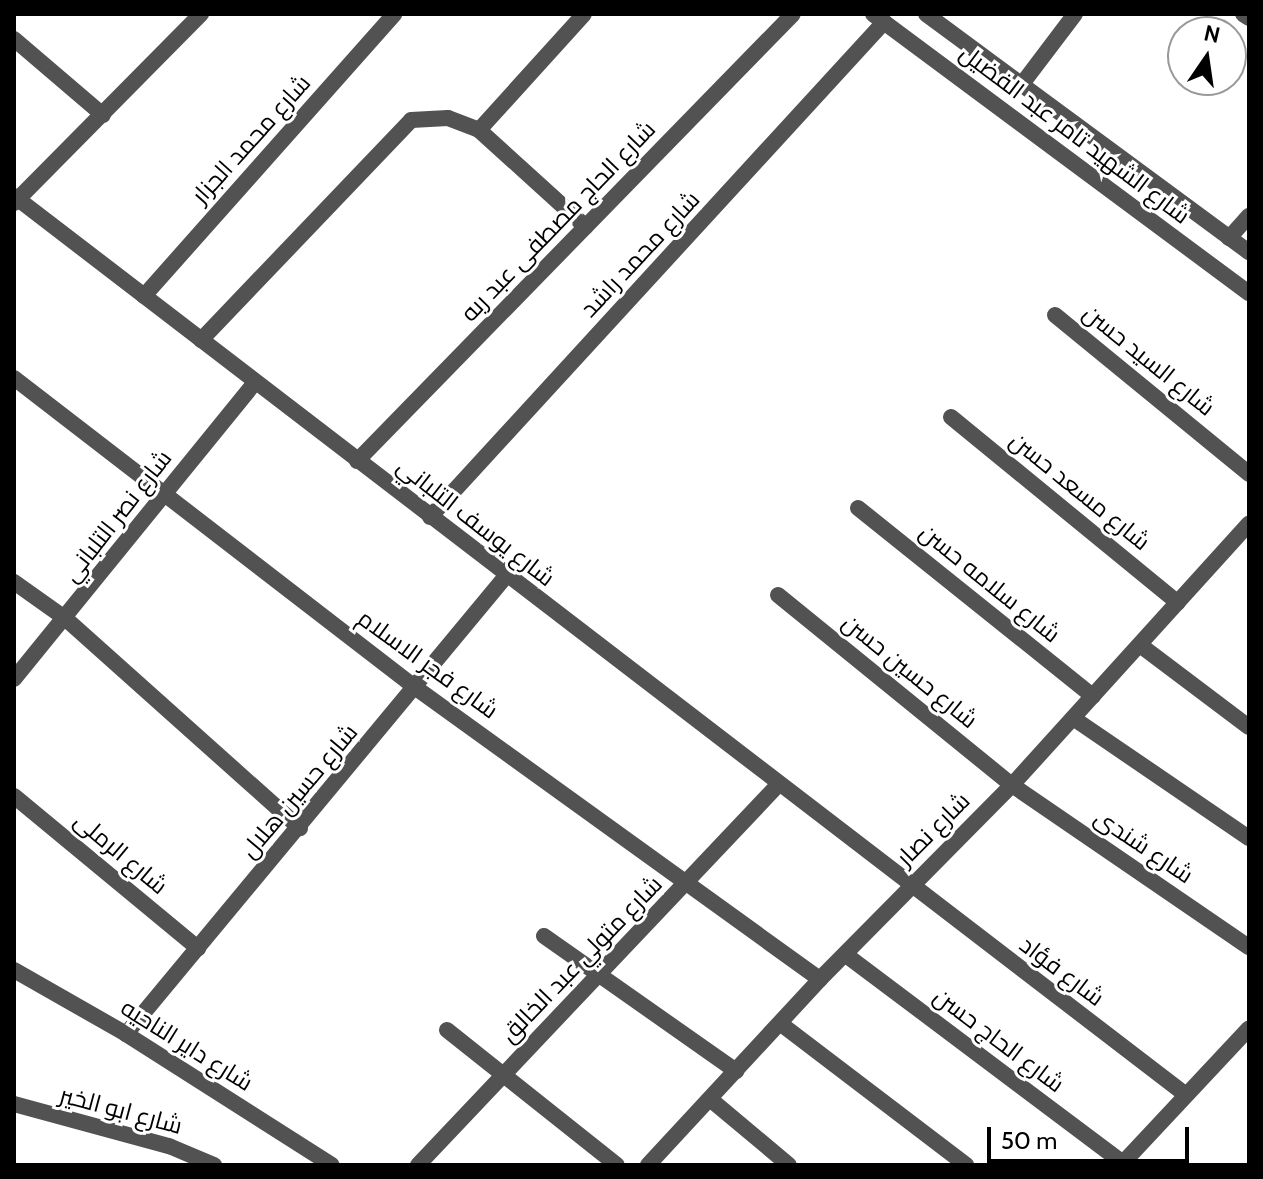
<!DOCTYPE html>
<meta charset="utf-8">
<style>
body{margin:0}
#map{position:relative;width:1263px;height:1179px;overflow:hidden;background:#fff;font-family:Cabin,Cairo,sans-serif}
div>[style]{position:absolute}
.street>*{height:16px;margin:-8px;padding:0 8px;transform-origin:8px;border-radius:8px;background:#525252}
span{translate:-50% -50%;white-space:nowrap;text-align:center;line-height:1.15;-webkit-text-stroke:6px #fff;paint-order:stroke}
.street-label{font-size:24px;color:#000}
.frame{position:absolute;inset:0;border:16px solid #000;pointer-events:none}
.north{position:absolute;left:1167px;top:16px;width:80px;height:80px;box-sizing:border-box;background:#fff;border:2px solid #999;border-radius:50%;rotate:13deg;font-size:22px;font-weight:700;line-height:32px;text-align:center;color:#000}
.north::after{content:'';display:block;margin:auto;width:28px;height:36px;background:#000;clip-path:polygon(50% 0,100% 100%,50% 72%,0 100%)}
.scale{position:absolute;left:987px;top:1127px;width:202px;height:36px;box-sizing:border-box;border:4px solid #000;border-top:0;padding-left:10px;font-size:24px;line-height:28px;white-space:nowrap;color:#000;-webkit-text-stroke:6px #fff;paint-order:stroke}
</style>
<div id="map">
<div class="street">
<i style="left:873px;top:14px;width:468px;rotate:36.6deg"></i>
<i style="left:926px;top:14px;width:401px;rotate:36.4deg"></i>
<i style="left:1243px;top:14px;width:7px;rotate:34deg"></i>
<i style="left:14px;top:39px;width:117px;rotate:40.5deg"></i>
<i style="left:1022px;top:84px;width:88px;rotate:-52.9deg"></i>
<i style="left:479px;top:130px;width:156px;rotate:-47.8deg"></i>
<i style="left:14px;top:196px;width:1477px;rotate:37.49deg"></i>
<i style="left:14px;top:203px;width:266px;rotate:-45.3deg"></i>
<i style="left:1229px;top:238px;width:30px;rotate:-48deg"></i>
<i style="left:144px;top:296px;width:377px;rotate:-48.4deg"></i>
<i style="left:1055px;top:315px;width:251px;rotate:39.3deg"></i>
<i style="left:201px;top:340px;width:304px;rotate:-46.3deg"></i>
<i style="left:411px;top:120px;width:37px;rotate:-3deg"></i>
<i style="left:448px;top:118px;width:33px;rotate:21deg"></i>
<i style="left:479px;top:130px;width:144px;rotate:42.2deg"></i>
<i style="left:14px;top:378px;width:508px;rotate:37.64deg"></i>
<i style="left:416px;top:688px;width:498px;rotate:35.8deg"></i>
<i style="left:951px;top:417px;width:293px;rotate:39.3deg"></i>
<i style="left:357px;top:461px;width:624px;rotate:-45.71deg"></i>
<i style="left:858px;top:508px;width:301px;rotate:38.7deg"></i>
<i style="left:430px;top:517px;width:672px;rotate:-47.47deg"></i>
<i style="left:14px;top:582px;width:64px;rotate:35.4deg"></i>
<i style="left:66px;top:619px;width:314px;rotate:41.8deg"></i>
<i style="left:778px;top:595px;width:301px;rotate:39.1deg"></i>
<i style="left:1012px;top:785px;width:287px;rotate:34.4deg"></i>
<i style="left:1140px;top:645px;width:136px;rotate:37deg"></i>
<i style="left:14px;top:679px;width:382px;rotate:-50.9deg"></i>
<i style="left:1073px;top:718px;width:213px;rotate:34.3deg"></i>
<i style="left:14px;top:796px;width:239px;rotate:39.6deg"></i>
<i style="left:544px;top:936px;width:235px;rotate:35.1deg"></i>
<i style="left:846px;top:955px;width:346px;rotate:36.9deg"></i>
<i style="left:14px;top:970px;width:129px;rotate:29.7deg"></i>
<i style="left:126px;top:1034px;width:244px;rotate:32.5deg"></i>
<i style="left:781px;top:1024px;width:233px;rotate:37.3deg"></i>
<i style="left:447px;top:1030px;width:217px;rotate:38.5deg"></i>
<i style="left:126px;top:1034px;width:595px;rotate:-50.32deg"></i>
<i style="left:710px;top:1099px;width:103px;rotate:39.9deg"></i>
<i style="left:14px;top:1104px;width:161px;rotate:15.2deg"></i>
<i style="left:169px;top:1146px;width:49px;rotate:22.9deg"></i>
<i style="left:418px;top:1165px;width:523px;rotate:-46.55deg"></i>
<i style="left:648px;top:1165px;width:253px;rotate:-47.2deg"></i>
<i style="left:820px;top:979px;width:273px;rotate:-45.3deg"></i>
<i style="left:1012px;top:785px;width:353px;rotate:-47.8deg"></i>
<i style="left:1121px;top:1165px;width:187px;rotate:-46.9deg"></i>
</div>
<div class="street-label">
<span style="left:1075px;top:134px;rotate:37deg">شارع الشهيد تامر عبد الفضيل</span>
<span style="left:251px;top:139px;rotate:-48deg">شارع محمد الجزار</span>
<span style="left:558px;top:221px;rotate:-46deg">شارع الحاج مصطفى عبد ربه</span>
<span style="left:640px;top:254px;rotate:-47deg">شارع محمد راشد</span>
<span style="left:1149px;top:360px;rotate:39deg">شارع السيد حسن</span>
<span style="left:1080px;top:491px;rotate:39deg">شارع مسعد حسن</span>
<span style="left:117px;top:516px;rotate:-52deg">شارع نصر التلباني</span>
<span style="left:476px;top:522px;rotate:38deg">شارع يوسف التلباني</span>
<span style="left:990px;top:583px;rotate:39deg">شارع سلامه حسن</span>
<span style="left:428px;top:664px;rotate:36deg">شارع فجر الاسلام</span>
<span style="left:910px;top:671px;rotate:39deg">شارع حسين حسن</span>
<span style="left:299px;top:791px;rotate:-50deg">شارع حسين هلال</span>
<span style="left:933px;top:829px;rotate:-45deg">شارع نصار</span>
<span style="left:1144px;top:846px;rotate:34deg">شارع شندى</span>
<span style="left:121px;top:853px;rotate:40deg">شارع الرملى</span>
<span style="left:581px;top:959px;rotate:-46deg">شارع متولي عبد الخالق</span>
<span style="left:1062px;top:971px;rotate:37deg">شارع فؤاد</span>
<span style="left:999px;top:1040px;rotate:37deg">شارع الحاج حسن</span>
<span style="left:187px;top:1045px;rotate:32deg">شارع داير الناحيه</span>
<span style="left:121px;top:1110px;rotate:15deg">شارع ابو الخير</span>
</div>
<div class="frame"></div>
<div class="north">N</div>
<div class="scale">50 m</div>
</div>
